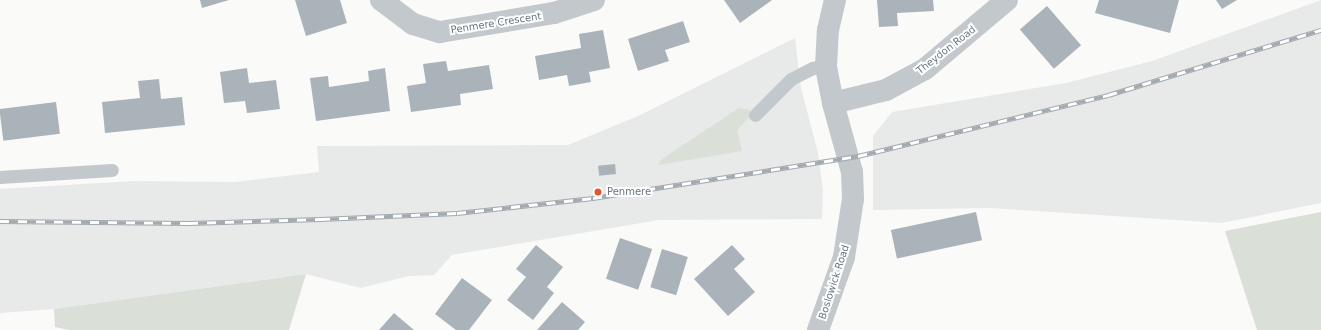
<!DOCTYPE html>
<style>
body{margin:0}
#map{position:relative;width:1321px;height:330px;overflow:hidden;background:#fafaf8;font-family:"DejaVu Sans",sans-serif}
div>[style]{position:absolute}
.built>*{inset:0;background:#e8e9e9}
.green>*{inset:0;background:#dadfd7}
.building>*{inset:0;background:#aab3b9;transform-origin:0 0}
.service>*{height:13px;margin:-6.5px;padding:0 6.5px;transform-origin:6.5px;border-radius:6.5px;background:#c3c8cc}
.minor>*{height:22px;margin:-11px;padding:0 11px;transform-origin:11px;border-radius:11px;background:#c3c8cc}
.tertiary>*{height:22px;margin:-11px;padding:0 11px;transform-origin:11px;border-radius:11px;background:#c3c8cc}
.rail>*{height:4.5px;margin-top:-2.25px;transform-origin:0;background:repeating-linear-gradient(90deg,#fff 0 9px,#a2aab0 0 18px);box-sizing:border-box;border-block:1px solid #a2aab0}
.dots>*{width:11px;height:11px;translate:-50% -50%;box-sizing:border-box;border:2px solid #fff;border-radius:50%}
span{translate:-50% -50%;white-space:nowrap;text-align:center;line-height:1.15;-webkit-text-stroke:4px #fff;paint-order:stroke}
.street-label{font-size:10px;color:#657683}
.poi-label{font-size:10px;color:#657683}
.left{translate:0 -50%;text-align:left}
</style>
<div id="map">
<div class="built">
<i style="clip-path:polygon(1321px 0,1321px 203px,1222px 223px,990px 208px,873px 210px,873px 136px,892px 112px,1066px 83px,1152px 61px)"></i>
<i style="clip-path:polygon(795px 38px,801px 88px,818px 153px,823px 191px,822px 219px,659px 220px,452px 255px,434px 275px,409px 276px,361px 288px,306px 274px,54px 309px,0 313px,0 189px,134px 181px,235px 182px,319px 172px,317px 146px,568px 145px,638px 116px)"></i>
</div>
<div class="green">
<i style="clip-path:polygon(739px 108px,750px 110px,752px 114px,737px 130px,742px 151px,658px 165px,662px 159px)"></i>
<i style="clip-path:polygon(1321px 212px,1321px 330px,1257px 330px,1225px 231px)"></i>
<i style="clip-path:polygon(306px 274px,289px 330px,69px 330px,55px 327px,54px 309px)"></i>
</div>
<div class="building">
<i style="clip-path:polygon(200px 0,229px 0,202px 8px)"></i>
<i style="clip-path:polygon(295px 0,340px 0,347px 23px,306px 36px)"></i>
<i style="clip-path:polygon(724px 0,772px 0,740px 23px)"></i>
<i style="clip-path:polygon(877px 0,933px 0,934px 11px,897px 13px,898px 26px,879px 27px)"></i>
<i style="clip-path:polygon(1099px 0,1179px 0,1170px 33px,1095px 13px)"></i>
<i style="clip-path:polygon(1216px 0,1237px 0,1222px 9px)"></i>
<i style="left:1047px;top:6px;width:52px;height:36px;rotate:49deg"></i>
<i style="clip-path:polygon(683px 21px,690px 42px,665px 50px,669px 61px,638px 71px,628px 39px)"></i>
<i style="clip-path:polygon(603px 30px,610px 68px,589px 72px,591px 82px,569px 86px,567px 75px,539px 80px,535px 56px,581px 48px,579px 34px)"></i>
<i style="clip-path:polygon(446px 61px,448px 71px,489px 65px,493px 89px,460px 94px,461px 105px,411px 112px,407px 86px,426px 83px,423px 64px)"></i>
<i style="clip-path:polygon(247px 68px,249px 83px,276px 80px,280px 109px,247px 113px,245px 101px,224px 103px,220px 72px)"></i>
<i style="clip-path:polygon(385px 68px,390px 111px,316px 121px,310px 78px,328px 76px,329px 87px,369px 81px,368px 71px)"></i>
<i style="clip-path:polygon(159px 79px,161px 99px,182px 97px,185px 125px,105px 133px,102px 102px,140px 98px,138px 81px)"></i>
<i style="left:56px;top:102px;width:32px;height:57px;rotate:83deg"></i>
<i style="left:615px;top:164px;width:10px;height:17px;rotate:84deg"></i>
<i style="left:976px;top:212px;width:29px;height:87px;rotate:78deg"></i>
<i style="left:620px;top:238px;width:34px;height:43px;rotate:19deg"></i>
<i style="clip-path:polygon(536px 245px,563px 267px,547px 287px,554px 293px,533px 320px,507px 300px,526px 277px,516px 269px)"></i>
<i style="clip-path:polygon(732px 245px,745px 259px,734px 269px,755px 292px,728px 316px,694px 279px)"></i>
<i style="left:662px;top:249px;width:27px;height:40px;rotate:17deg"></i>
<i style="clip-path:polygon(462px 278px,492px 300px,469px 330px,456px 330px,435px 314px)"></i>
<i style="clip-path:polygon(562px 302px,585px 322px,578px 330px,537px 330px)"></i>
<i style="clip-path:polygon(394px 313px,414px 330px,379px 330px)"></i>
</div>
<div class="service">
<i style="left:755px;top:115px;width:51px;rotate:-45deg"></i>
<i style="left:791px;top:79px;width:25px;rotate:-27deg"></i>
<i style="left:813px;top:68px;width:13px;rotate:-9deg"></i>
<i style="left:0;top:177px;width:112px;rotate:-3.6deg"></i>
</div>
<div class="minor">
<i style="left:381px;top:0;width:40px;rotate:37deg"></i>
<i style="left:413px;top:24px;width:28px;rotate:17deg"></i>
<i style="left:440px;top:32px;width:116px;rotate:-9.5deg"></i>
<i style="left:554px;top:13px;width:42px;rotate:-18deg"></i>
<i style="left:833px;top:103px;width:55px;rotate:-13.8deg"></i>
<i style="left:886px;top:90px;width:44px;rotate:-28.3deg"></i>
<i style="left:925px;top:69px;width:107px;rotate:-40.1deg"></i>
</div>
<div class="tertiary">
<i style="left:818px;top:330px;width:77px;rotate:-70.4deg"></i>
<i style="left:844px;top:257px;width:59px;rotate:-81.2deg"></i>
<i style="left:853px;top:199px;width:27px;rotate:-92deg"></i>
<i style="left:852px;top:172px;width:72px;rotate:-105.4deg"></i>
<i style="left:833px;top:103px;width:38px;rotate:-101deg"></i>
<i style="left:826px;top:66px;width:36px;rotate:-87deg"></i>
<i style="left:828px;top:30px;width:31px;rotate:-77deg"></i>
</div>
<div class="rail">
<i style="left:0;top:221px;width:189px;rotate:0.6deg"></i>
<i style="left:189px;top:223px;width:132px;rotate:-1.7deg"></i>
<i style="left:321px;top:219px;width:136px;rotate:-2.5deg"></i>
<i style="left:457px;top:213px;width:137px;rotate:-6.3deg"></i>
<i style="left:593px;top:198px;width:268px;rotate:-9deg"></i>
<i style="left:858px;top:156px;width:257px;rotate:-13.7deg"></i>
<i style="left:1108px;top:95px;width:223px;rotate:-17deg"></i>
</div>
<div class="dots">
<i style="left:598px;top:192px;background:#e4572e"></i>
</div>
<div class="street-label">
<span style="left:496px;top:23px;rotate:-9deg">Penmere Crescent</span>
<span style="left:946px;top:50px;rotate:-38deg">Theydon Road</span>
<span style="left:834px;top:282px;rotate:-72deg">Boslowick Road</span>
</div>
<div class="poi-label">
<span class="left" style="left:607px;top:192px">Penmere</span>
</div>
</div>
